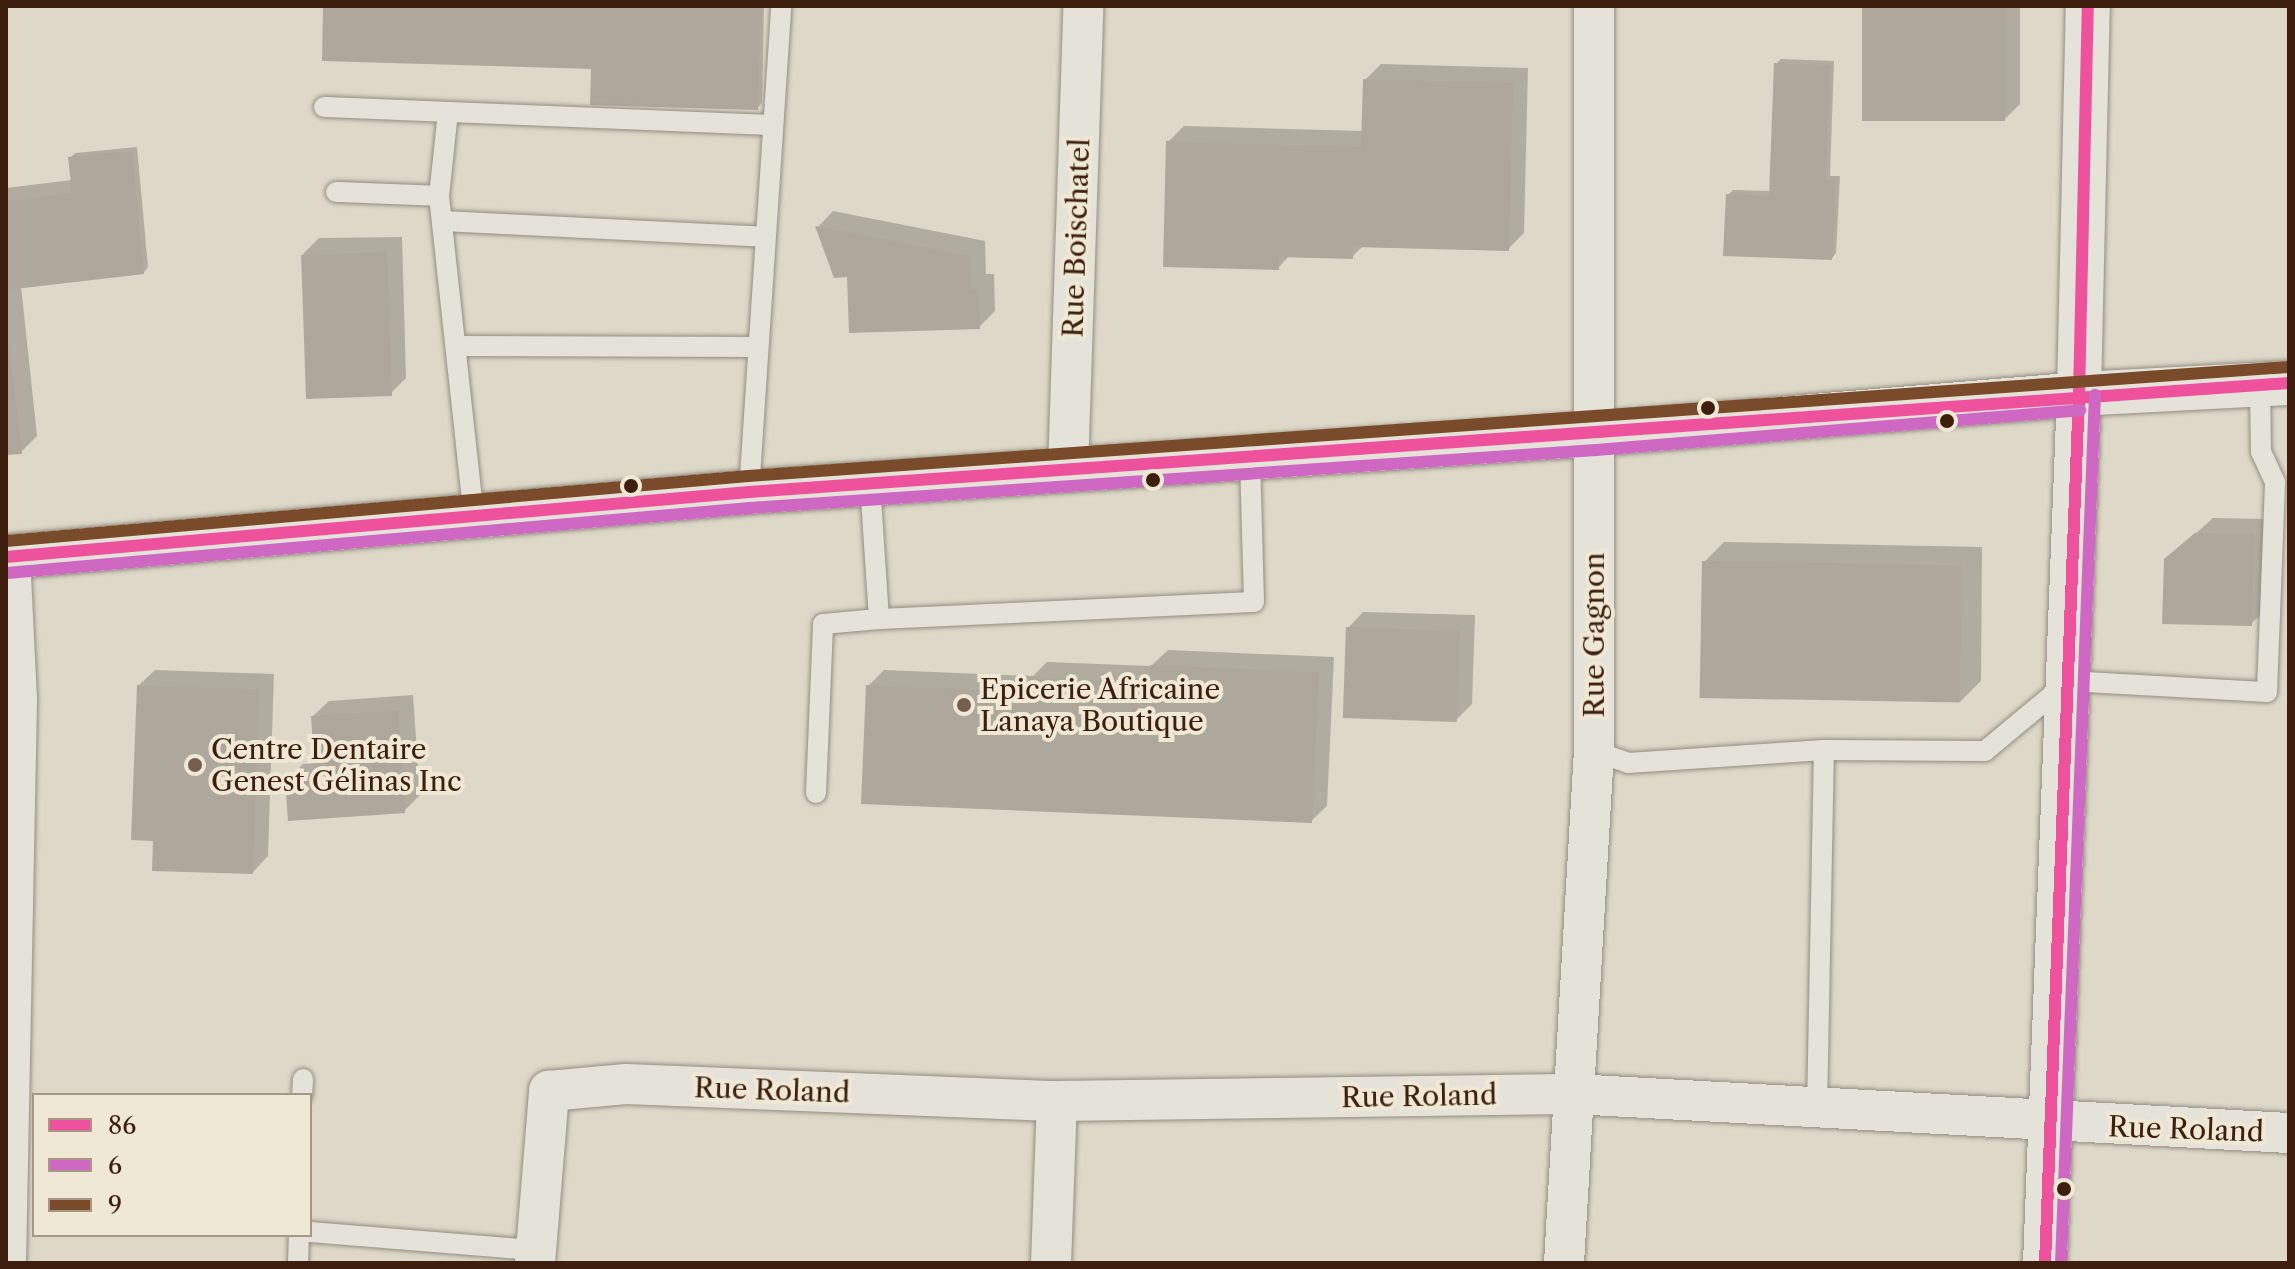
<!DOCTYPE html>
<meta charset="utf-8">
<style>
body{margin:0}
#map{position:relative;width:2295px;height:1269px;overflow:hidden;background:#ddd8c7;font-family:"Libre Caslon Text",serif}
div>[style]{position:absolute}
.shadow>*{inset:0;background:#0003}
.building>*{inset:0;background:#aea89c;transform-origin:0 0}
.roads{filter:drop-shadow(0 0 2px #948d82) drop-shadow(0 0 2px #948d82)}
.service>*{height:20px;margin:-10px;padding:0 10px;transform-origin:10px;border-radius:10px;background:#e5e2da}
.minor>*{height:40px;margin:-20px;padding:0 20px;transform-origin:20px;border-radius:20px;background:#e5e2da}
.tertiary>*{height:44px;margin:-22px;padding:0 22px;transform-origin:22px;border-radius:22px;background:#e5e2da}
.bus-1>*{height:12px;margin:-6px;padding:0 6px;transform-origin:6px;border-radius:6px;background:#ef529d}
.bus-2>*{height:12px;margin:-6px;padding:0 6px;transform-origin:6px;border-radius:6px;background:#cf68c2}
.bus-3>*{height:12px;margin:-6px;padding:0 6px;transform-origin:6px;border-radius:6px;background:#7a4b2a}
.dots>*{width:22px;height:22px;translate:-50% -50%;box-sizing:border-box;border:4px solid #eee8d5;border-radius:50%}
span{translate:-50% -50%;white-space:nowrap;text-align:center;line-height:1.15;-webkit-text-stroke:8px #eee8d5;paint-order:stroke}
.street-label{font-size:28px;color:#3e1e0d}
.poi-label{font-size:28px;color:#3e1e0d}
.left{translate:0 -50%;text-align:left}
.frame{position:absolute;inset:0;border:8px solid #3e1e0d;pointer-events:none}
.legend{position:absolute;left:32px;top:1093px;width:280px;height:144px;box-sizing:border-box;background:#eee8d5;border:2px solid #a89785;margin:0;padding:10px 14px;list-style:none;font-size:24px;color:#3e1e0d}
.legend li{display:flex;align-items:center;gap:16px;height:40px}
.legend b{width:40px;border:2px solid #a89785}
</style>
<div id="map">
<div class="shadow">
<i style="clip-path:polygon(325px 6px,764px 6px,762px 103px,757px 108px)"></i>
<i style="clip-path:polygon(1864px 6px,2020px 6px,2020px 104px,2004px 120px)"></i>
<i style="clip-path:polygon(1781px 59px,1834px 61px,1830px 176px,1840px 176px,1836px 253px,1832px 258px,1728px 195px,1733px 190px,1771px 191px,1776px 64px)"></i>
<i style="clip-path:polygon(1381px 64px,1528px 68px,1524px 233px,1508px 249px,1364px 245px,1352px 257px,1290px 255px,1278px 268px,1168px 142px,1184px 126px,1363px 131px,1365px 80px)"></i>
<i style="clip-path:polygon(137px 147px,148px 267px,144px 272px,21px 286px,37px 436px,21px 452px,6px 453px,6px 188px,72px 180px,70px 158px,75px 153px)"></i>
<i style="clip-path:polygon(833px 211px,985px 241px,986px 274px,994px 274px,995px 311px,979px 327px,849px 275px,818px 227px)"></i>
<i style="clip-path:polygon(402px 237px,406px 378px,390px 394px,303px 254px,319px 238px)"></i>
<i style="clip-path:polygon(2213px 518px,2269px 519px,2267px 608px,2251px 624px,2166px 560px)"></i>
<i style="clip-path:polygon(1724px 542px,1982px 547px,1981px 681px,1960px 702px,1704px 562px)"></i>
<i style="clip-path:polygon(1363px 612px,1475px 615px,1472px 704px,1457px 719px,1348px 628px)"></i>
<i style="clip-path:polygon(1168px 650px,1334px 657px,1327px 806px,1311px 821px,868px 686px,884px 670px,1033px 676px,1047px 662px,1151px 666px)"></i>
<i style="clip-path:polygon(155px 670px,274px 674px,268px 856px,253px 872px,155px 839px,139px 685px)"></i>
<i style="clip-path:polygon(413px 695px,420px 795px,404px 811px,287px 780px,303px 764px,316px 763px,313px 716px,329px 701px)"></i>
</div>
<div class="building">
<i style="clip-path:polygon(323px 6px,761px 6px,758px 110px,590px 105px,591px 69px,322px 61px)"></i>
<i style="left:1862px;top:6px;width:143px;height:115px"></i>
<i style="clip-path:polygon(1774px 63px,1830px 65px,1826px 180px,1836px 180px,1832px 260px,1723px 256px,1726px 194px,1769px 196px)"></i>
<i style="clip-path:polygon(1363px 79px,1513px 83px,1509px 251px,1353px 247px,1353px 259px,1279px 257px,1279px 270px,1163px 267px,1166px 141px,1361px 147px)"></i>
<i style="clip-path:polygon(132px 151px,144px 274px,6px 290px,6px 201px,72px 193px,68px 157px)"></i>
<i style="clip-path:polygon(815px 226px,970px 256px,971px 289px,979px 289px,980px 329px,849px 333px,847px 277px,834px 278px)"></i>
<i style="left:387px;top:252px;width:144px;height:86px;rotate:88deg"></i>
<i style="clip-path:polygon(6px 322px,22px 454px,6px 455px)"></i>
<i style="clip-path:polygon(2195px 533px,2254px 534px,2252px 626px,2162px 624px,2164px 559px)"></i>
<i style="left:1702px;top:561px;width:260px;height:137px;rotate:1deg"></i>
<i style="left:1346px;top:627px;width:114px;height:91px;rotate:2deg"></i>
<i style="clip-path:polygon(1150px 665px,1319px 672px,1312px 823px,861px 804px,866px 685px,1028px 692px,1029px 677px,1149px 682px)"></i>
<i style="clip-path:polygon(137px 685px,259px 689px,253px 874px,152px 871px,153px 841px,131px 840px)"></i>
<i style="clip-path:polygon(398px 710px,405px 813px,288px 821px,285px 779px,315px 777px,311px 716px)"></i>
</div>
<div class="roads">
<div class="service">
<i style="left:324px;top:107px;width:449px;rotate:2.3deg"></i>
<i style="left:448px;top:112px;width:84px;rotate:96.1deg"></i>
<i style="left:439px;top:196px;width:325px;rotate:83.8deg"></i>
<i style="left:336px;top:192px;width:103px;rotate:2.2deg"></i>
<i style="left:442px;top:221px;width:323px;rotate:2.8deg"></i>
<i style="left:458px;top:346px;width:300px;rotate:0.2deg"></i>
<i style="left:870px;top:483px;width:136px;rotate:86.2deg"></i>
<i style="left:879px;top:619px;width:375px;rotate:-2.6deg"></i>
<i style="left:1254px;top:602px;width:144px;rotate:-91.6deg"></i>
<i style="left:749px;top:492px;width:487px;rotate:-86.2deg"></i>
<i style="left:1594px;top:751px;width:36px;rotate:19deg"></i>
<i style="left:1628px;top:763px;width:196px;rotate:-3.8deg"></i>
<i style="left:1824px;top:750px;width:161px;rotate:0.4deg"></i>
<i style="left:1985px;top:751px;width:109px;rotate:-39.8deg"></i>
<i style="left:2069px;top:681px;width:198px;rotate:3.2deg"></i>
<i style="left:2267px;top:692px;width:210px;rotate:-87.8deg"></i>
<i style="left:2275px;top:482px;width:33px;rotate:-115deg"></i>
<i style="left:2261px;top:452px;width:67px;rotate:-90.9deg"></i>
<i style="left:816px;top:793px;width:169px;rotate:-87.6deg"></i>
<i style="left:823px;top:624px;width:56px;rotate:-5.1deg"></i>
<i style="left:302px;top:1095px;width:16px;rotate:-86deg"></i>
<i style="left:1817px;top:1111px;width:361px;rotate:-88.9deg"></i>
<i style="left:310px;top:1232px;width:227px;rotate:4.6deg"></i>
<i style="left:298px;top:1263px;width:28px;rotate:-88deg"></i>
</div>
<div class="minor">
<i style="left:1068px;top:470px;width:464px;rotate:-88.1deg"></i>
<i style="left:6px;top:1263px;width:564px;rotate:-88.88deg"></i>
<i style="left:17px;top:699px;width:142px;rotate:-92.8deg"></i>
<i style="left:535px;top:1263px;width:173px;rotate:-85.3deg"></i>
<i style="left:549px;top:1091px;width:77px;rotate:-5.2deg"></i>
<i style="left:626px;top:1084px;width:431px;rotate:2.3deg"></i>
<i style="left:1057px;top:1101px;width:516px;rotate:-0.78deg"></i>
<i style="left:1573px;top:1094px;width:717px;rotate:3.12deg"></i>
<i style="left:1051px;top:1263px;width:162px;rotate:-87.9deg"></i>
<i style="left:1564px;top:1263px;width:513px;rotate:-86.65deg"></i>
<i style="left:1594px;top:751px;width:745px;rotate:-90deg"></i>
</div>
<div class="tertiary">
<i style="left:6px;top:557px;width:746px;rotate:-5deg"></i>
<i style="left:749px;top:492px;width:848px;rotate:-3.92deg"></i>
<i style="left:1595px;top:434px;width:486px;rotate:-4.7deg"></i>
<i style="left:2079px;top:394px;width:210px;rotate:-3deg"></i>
<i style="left:2045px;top:1263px;width:870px;rotate:-87.76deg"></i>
<i style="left:2079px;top:394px;width:388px;rotate:-88.7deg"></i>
</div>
</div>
<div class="bus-1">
<i style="left:6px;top:557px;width:746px;rotate:-5deg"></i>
<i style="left:749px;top:492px;width:1544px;rotate:-4.05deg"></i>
<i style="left:2045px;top:1263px;width:870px;rotate:-87.76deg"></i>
<i style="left:2079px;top:394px;width:388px;rotate:-88.7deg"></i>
</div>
<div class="bus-2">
<i style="left:7px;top:573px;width:746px;rotate:-5deg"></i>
<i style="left:750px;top:508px;width:848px;rotate:-3.92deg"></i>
<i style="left:1596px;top:450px;width:486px;rotate:-4.7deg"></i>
<i style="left:2061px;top:1263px;width:869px;rotate:-87.76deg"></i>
</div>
<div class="bus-3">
<i style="left:6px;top:541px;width:745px;rotate:-5.01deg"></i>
<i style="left:748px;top:476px;width:1544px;rotate:-4.05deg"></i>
</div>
<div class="dots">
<i style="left:1708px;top:408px;background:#3e1e0d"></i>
<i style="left:1947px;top:421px;background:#3e1e0d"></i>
<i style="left:1153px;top:480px;background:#3e1e0d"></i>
<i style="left:631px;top:486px;background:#3e1e0d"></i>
<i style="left:964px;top:705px;background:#765f4e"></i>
<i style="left:195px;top:765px;background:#765f4e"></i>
<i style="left:2064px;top:1189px;background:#3e1e0d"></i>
</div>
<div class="street-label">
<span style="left:1076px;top:238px;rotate:-88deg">Rue Boischatel</span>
<span style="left:1594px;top:635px;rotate:-90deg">Rue Gagnon</span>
<span style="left:772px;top:1090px;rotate:2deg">Rue Roland</span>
<span style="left:1419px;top:1096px;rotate:-1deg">Rue Roland</span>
<span style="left:2186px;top:1129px;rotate:2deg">Rue Roland</span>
</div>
<div class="poi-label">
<span class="left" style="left:980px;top:705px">Epicerie Africaine<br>Lanaya Boutique</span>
<span class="left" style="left:211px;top:765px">Centre Dentaire<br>Genest Gélinas Inc</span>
</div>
<div class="frame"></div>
<ul class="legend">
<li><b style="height:10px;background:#ef529d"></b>86</li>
<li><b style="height:10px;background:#cf68c2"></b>6</li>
<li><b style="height:10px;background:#7a4b2a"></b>9</li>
</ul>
</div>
